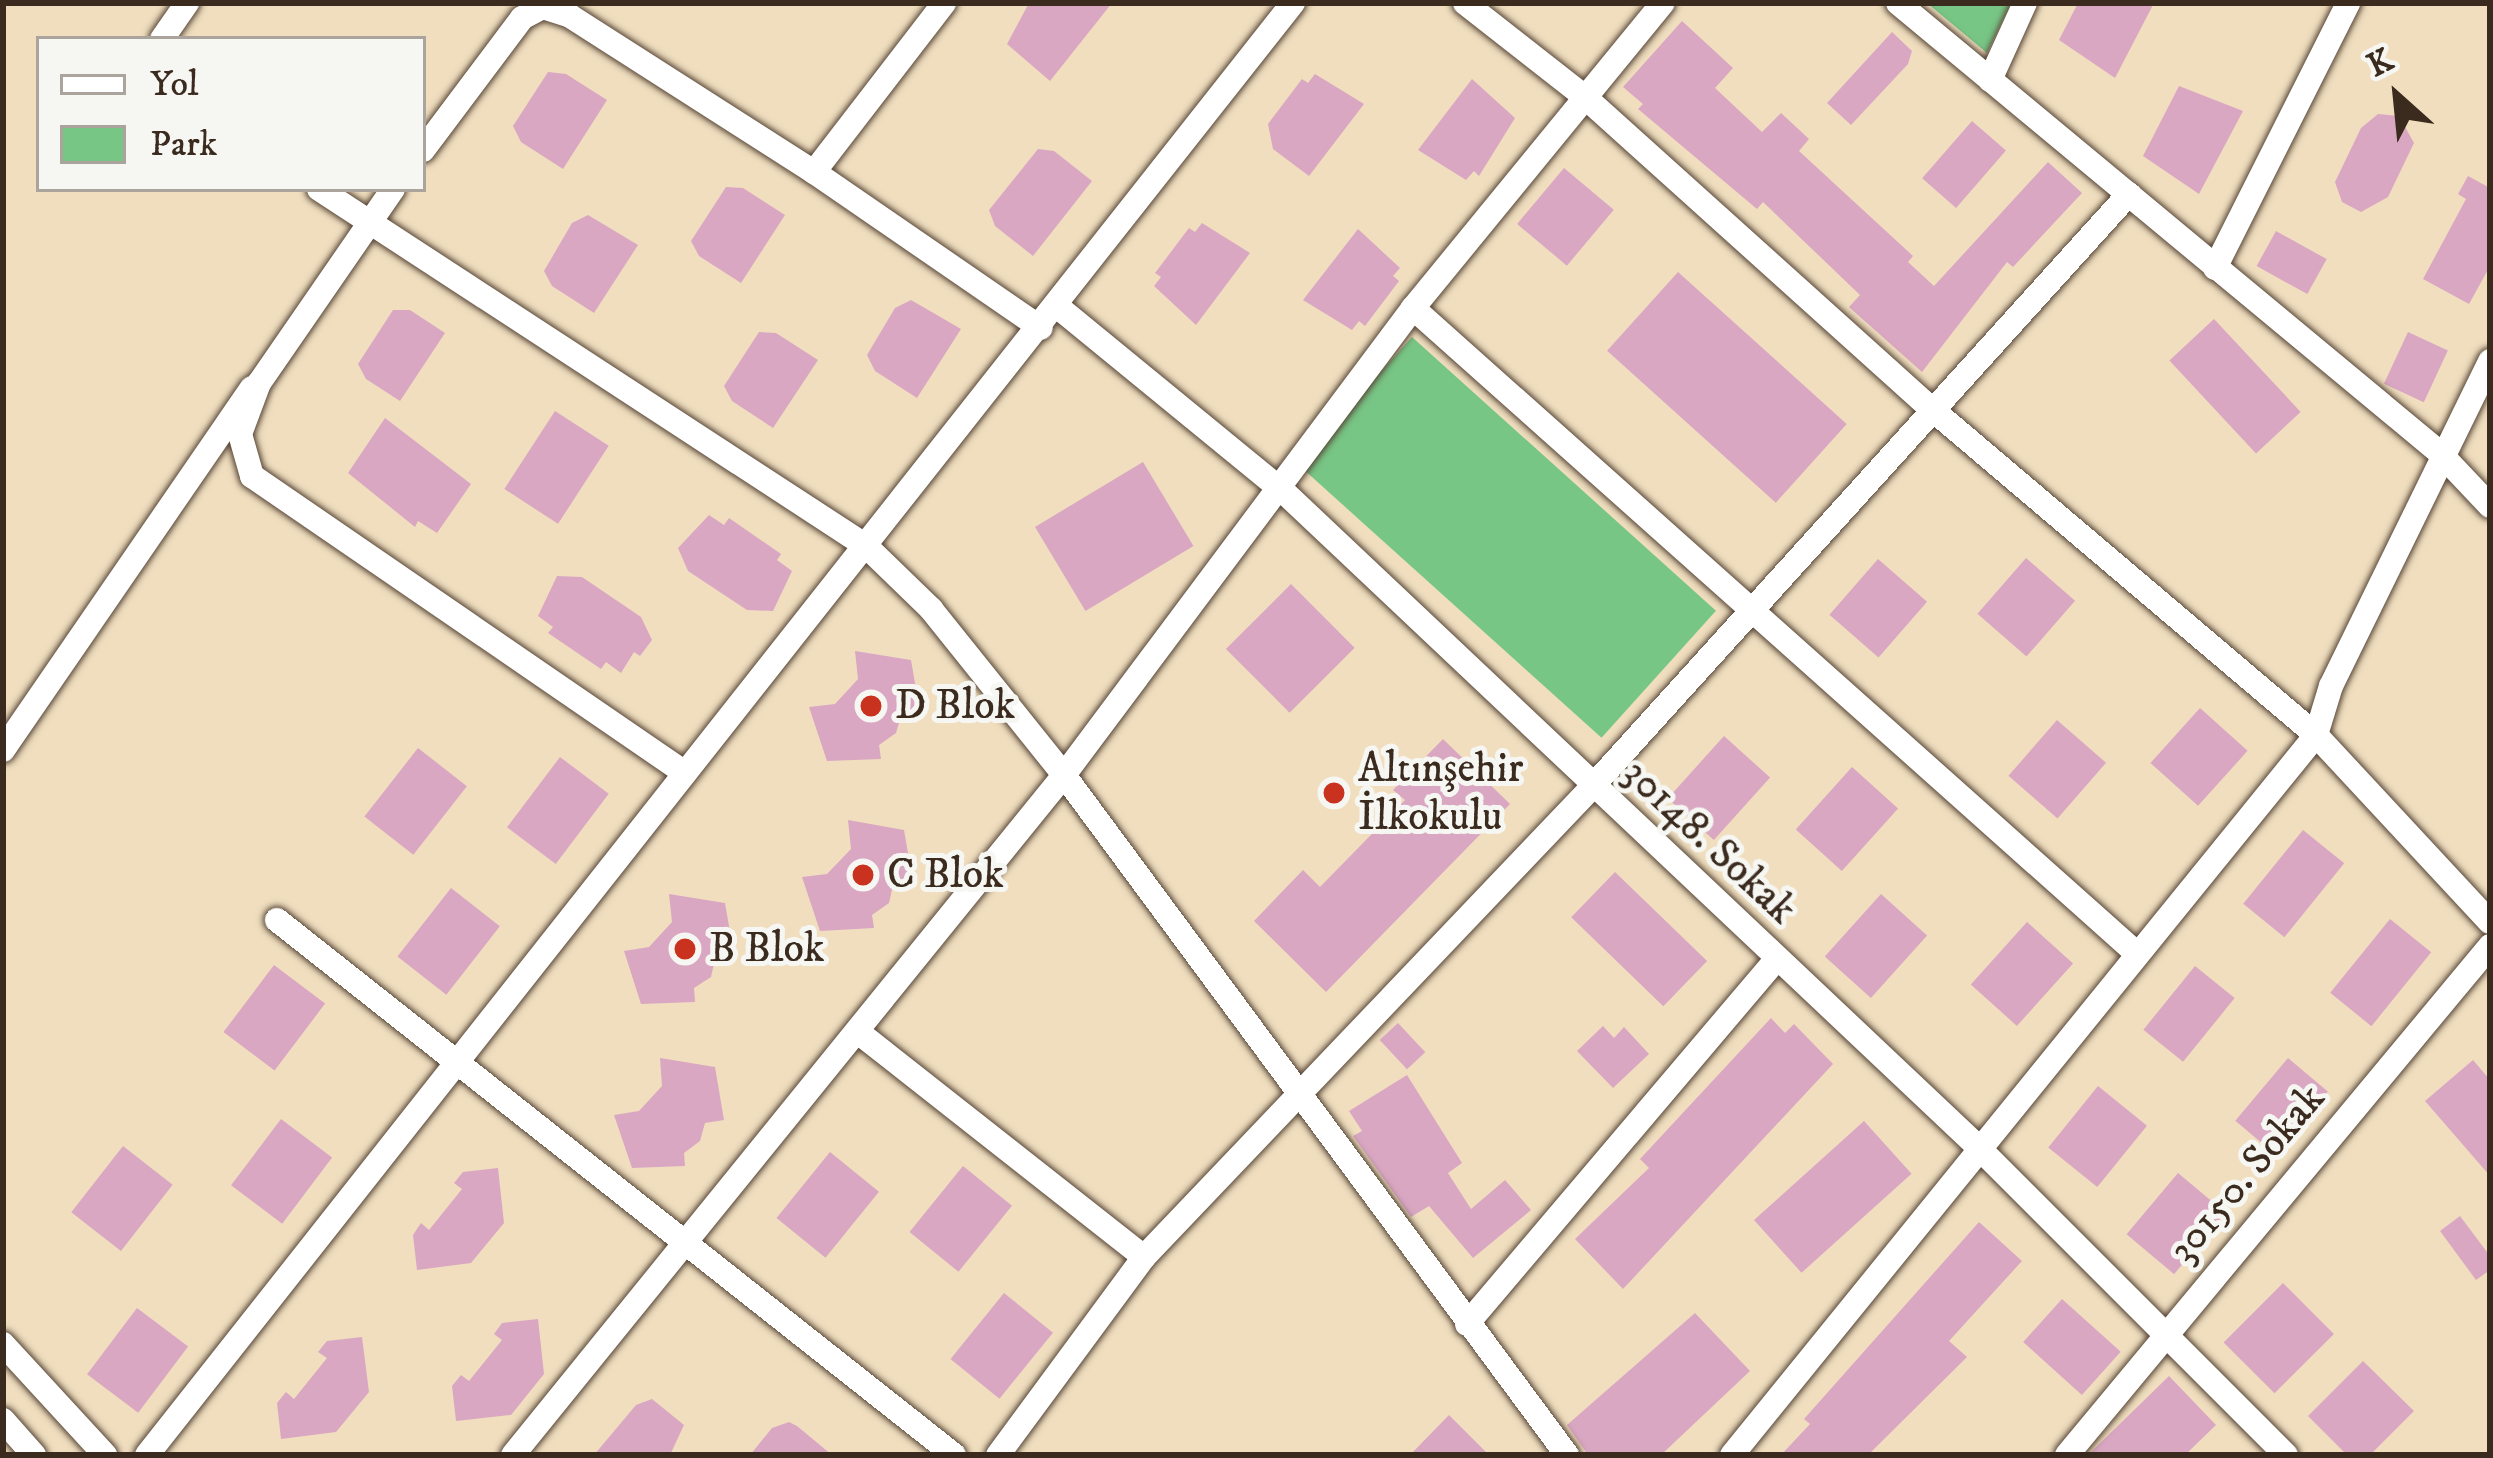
<!DOCTYPE html>
<meta charset="utf-8">
<style>
body{margin:0}
#map{position:relative;width:2493px;height:1458px;overflow:hidden;background:#f0debf;font-family:"IM FELL DW Pica",serif}
div>[style]{position:absolute}
.green>*{inset:0;background:#78c686;transform-origin:0 0}
.building>*{inset:0;background:#daa7c3;transform-origin:0 0}
.roads{filter:drop-shadow(0 0 3px #564536) drop-shadow(0 0 3px #564536)}
.street>*{height:24px;margin:-12px;padding:0 12px;transform-origin:12px;border-radius:12px;background:#fff}
.dots>*{width:33px;height:33px;translate:-50% -50%;box-sizing:border-box;border:6px solid #f6f6f2;border-radius:50%}
span{translate:-50% -50%;white-space:nowrap;text-align:center;line-height:1.15;-webkit-text-stroke:10px #f6f6f2;paint-order:stroke}
.poi-label{font-size:42px;color:#3b2a1e}
.left{translate:0 -50%;text-align:left}
.street-label{font-size:42px;color:#3b2a1e}
.frame{position:absolute;inset:0;border:6px solid #3b2a1e;pointer-events:none}
.legend{position:absolute;left:36px;top:36px;width:390px;height:156px;box-sizing:border-box;background:#f6f6f2;border:3px solid #aba49d;margin:0;padding:15px 21px;list-style:none;font-size:36px;color:#3b2a1e}
.legend li{display:flex;align-items:center;gap:24px;height:60px}
.legend b{width:60px;border:3px solid #aba49d}
.north{position:absolute;left:2337px;top:36px;width:120px;height:120px;-webkit-text-stroke:9px #f6f6f2;paint-order:stroke;rotate:333deg;font-size:33px;font-weight:700;line-height:48px;text-align:center;color:#3b2a1e}
.north::after{content:'';display:block;margin:auto;width:42px;height:54px;background:#3b2a1e;clip-path:polygon(50% 0,100% 100%,50% 72%,0 100%)}
</style>
<div id="map">
<div class="green">
<i style="clip-path:polygon(1927px 3px,2011px 3px,1987px 53px)"></i>
<i style="left:1412px;top:337px;width:409px;height:171px;rotate:42deg"></i>
</div>
<div class="building">
<i style="clip-path:polygon(1029px 3px,1112px 3px,1050px 81px,1007px 44px)"></i>
<i style="clip-path:polygon(2078px 3px,2154px 3px,2115px 78px,2059px 40px)"></i>
<i style="clip-path:polygon(1682px 21px,1733px 68px,1715px 88px,1762px 132px,1781px 113px,1809px 139px,1799px 151px,1913px 256px,1908px 262px,1934px 286px,2048px 162px,2082px 193px,2013px 267px,2007px 262px,1922px 372px,1849px 307px,1860px 295px,1763px 202px,1757px 209px,1638px 109px,1643px 104px,1623px 87px)"></i>
<i style="clip-path:polygon(1892px 32px,1912px 51px,1908px 64px,1851px 125px,1827px 103px)"></i>
<i style="clip-path:polygon(548px 72px,566px 74px,607px 100px,563px 169px,521px 142px,513px 126px)"></i>
<i style="clip-path:polygon(1315px 74px,1364px 104px,1309px 176px,1273px 149px,1268px 124px,1302px 79px,1308px 83px)"></i>
<i style="clip-path:polygon(1472px 79px,1515px 118px,1479px 176px,1474px 171px,1466px 180px,1418px 150px)"></i>
<i style="clip-path:polygon(2179px 86px,2243px 111px,2199px 194px,2143px 156px)"></i>
<i style="clip-path:polygon(2378px 114px,2399px 116px,2414px 143px,2388px 197px,2361px 212px,2342px 202px,2335px 182px,2361px 128px)"></i>
<i style="left:1972px;top:121px;width:45px;height:76px;rotate:41deg"></i>
<i style="clip-path:polygon(1038px 149px,1054px 151px,1092px 181px,1033px 256px,995px 226px,989px 210px)"></i>
<i style="left:1564px;top:168px;width:65px;height:73px;rotate:40deg"></i>
<i style="clip-path:polygon(2468px 176px,2490px 188px,2490px 266px,2469px 304px,2423px 279px,2466px 199px,2458px 194px)"></i>
<i style="clip-path:polygon(726px 187px,743px 188px,785px 215px,741px 283px,699px 256px,691px 241px)"></i>
<i style="clip-path:polygon(588px 215px,638px 245px,594px 313px,552px 286px,544px 271px,572px 223px)"></i>
<i style="clip-path:polygon(1202px 223px,1250px 253px,1196px 325px,1154px 286px,1161px 277px,1155px 273px,1189px 228px,1195px 232px)"></i>
<i style="clip-path:polygon(1358px 229px,1400px 268px,1393px 276px,1399px 281px,1365px 326px,1359px 321px,1352px 330px,1303px 300px)"></i>
<i style="left:2276px;top:231px;width:58px;height:40px;rotate:29deg"></i>
<i style="left:1678px;top:272px;width:227px;height:106px;rotate:42deg"></i>
<i style="clip-path:polygon(911px 300px,961px 329px,917px 398px,875px 371px,867px 355px,895px 308px)"></i>
<i style="clip-path:polygon(393px 310px,410px 310px,445px 333px,400px 401px,366px 379px,358px 364px)"></i>
<i style="left:2214px;top:319px;width:127px;height:61px;rotate:47deg"></i>
<i style="clip-path:polygon(759px 332px,776px 333px,818px 360px,773px 428px,732px 401px,724px 386px)"></i>
<i style="left:2408px;top:332px;width:44px;height:57px;rotate:25deg"></i>
<i style="left:555px;top:411px;width:64px;height:93px;rotate:33deg"></i>
<i style="clip-path:polygon(385px 418px,471px 484px,437px 533px,418px 521px,415px 527px,348px 473px)"></i>
<i style="left:1143px;top:462px;width:98px;height:126px;rotate:59deg"></i>
<i style="clip-path:polygon(709px 515px,724px 525px,729px 518px,781px 554px,777px 560px,792px 571px,773px 611px,747px 610px,688px 571px,678px 548px)"></i>
<i style="left:2026px;top:558px;width:65px;height:74px;rotate:41deg"></i>
<i style="left:1878px;top:559px;width:65px;height:74px;rotate:41deg"></i>
<i style="clip-path:polygon(557px 576px,582px 577px,641px 617px,652px 640px,640px 656px,634px 652px,621px 673px,606px 662px,601px 669px,548px 633px,553px 627px,538px 616px)"></i>
<i style="left:1291px;top:584px;width:90px;height:92px;rotate:45deg"></i>
<i style="clip-path:polygon(855px 651px,911px 660px,920px 712px,901px 716px,896px 733px,879px 745px,881px 759px,827px 761px,809px 707px,835px 704px,858px 679px)"></i>
<i style="left:2200px;top:708px;width:64px;height:74px;rotate:42deg"></i>
<i style="left:2057px;top:720px;width:65px;height:74px;rotate:41deg"></i>
<i style="left:1724px;top:736px;width:62px;height:84px;rotate:42deg"></i>
<i style="clip-path:polygon(1443px 739px,1510px 804px,1326px 992px,1254px 921px,1303px 870px,1320px 887px,1405px 800px,1393px 790px)"></i>
<i style="left:418px;top:748px;width:62px;height:87px;rotate:38deg"></i>
<i style="left:560px;top:757px;width:61px;height:88px;rotate:37deg"></i>
<i style="left:1852px;top:767px;width:62px;height:84px;rotate:42deg"></i>
<i style="clip-path:polygon(848px 820px,904px 830px,913px 882px,893px 885px,889px 903px,872px 915px,874px 928px,820px 931px,802px 877px,827px 874px,851px 849px)"></i>
<i style="left:2303px;top:830px;width:53px;height:95px;rotate:39deg"></i>
<i style="left:1615px;top:872px;width:128px;height:63px;rotate:44deg"></i>
<i style="left:451px;top:888px;width:62px;height:87px;rotate:38deg"></i>
<i style="clip-path:polygon(669px 894px,725px 903px,734px 955px,715px 959px,711px 977px,694px 988px,695px 1002px,641px 1004px,624px 951px,649px 947px,672px 922px)"></i>
<i style="left:1881px;top:894px;width:62px;height:84px;rotate:42deg"></i>
<i style="left:2390px;top:919px;width:53px;height:95px;rotate:39deg"></i>
<i style="left:2027px;top:922px;width:62px;height:84px;rotate:42deg"></i>
<i style="left:274px;top:965px;width:64px;height:84px;rotate:37deg"></i>
<i style="left:2195px;top:966px;width:51px;height:82px;rotate:39deg"></i>
<i style="clip-path:polygon(1771px 1018px,1785px 1033px,1794px 1024px,1833px 1064px,1623px 1289px,1575px 1239px,1649px 1168px,1640px 1159px)"></i>
<i style="left:1398px;top:1023px;width:40px;height:25px;rotate:47deg"></i>
<i style="clip-path:polygon(1603px 1026px,1614px 1038px,1624px 1027px,1649px 1054px,1613px 1088px,1577px 1051px)"></i>
<i style="clip-path:polygon(660px 1058px,715px 1067px,724px 1120px,705px 1123px,700px 1141px,684px 1153px,685px 1166px,632px 1168px,614px 1115px,639px 1111px,662px 1086px)"></i>
<i style="left:2288px;top:1058px;width:52px;height:82px;rotate:40deg"></i>
<i style="clip-path:polygon(2473px 1060px,2490px 1080px,2490px 1176px,2425px 1101px)"></i>
<i style="clip-path:polygon(1407px 1075px,1462px 1163px,1448px 1173px,1471px 1209px,1505px 1180px,1531px 1210px,1473px 1258px,1429px 1206px,1411px 1217px,1353px 1136px,1362px 1131px,1349px 1111px)"></i>
<i style="left:2098px;top:1086px;width:63px;height:79px;rotate:39deg"></i>
<i style="left:281px;top:1119px;width:64px;height:83px;rotate:37deg"></i>
<i style="left:1864px;top:1121px;width:71px;height:148px;rotate:48deg"></i>
<i style="left:123px;top:1146px;width:63px;height:84px;rotate:38deg"></i>
<i style="left:830px;top:1152px;width:63px;height:85px;rotate:39deg"></i>
<i style="left:963px;top:1166px;width:63px;height:85px;rotate:39deg"></i>
<i style="clip-path:polygon(498px 1168px,504px 1223px,471px 1263px,417px 1270px,413px 1235px,421px 1223px,429px 1230px,462px 1189px,454px 1183px,463px 1172px)"></i>
<i style="left:2178px;top:1173px;width:62px;height:80px;rotate:40deg"></i>
<i style="clip-path:polygon(2460px 1216px,2490px 1256px,2490px 1270px,2476px 1280px,2440px 1231px)"></i>
<i style="clip-path:polygon(1979px 1222px,2022px 1261px,1949px 1341px,1967px 1357px,1868px 1455px,1781px 1455px,1810px 1424px,1804px 1419px)"></i>
<i style="left:2283px;top:1283px;width:72px;height:84px;rotate:45deg"></i>
<i style="left:1004px;top:1293px;width:63px;height:85px;rotate:39deg"></i>
<i style="left:2062px;top:1299px;width:79px;height:58px;rotate:42deg"></i>
<i style="left:137px;top:1308px;width:64px;height:83px;rotate:37deg"></i>
<i style="clip-path:polygon(1695px 1313px,1750px 1371px,1661px 1455px,1588px 1455px,1567px 1425px)"></i>
<i style="clip-path:polygon(538px 1319px,544px 1374px,511px 1415px,456px 1421px,452px 1386px,461px 1375px,469px 1381px,502px 1340px,494px 1334px,502px 1323px)"></i>
<i style="clip-path:polygon(362px 1337px,369px 1392px,336px 1432px,281px 1439px,277px 1403px,286px 1392px,294px 1399px,327px 1358px,318px 1352px,327px 1341px)"></i>
<i style="clip-path:polygon(2363px 1361px,2414px 1411px,2370px 1455px,2347px 1455px,2308px 1416px)"></i>
<i style="clip-path:polygon(2169px 1376px,2216px 1425px,2185px 1455px,2088px 1455px)"></i>
<i style="clip-path:polygon(652px 1399px,684px 1425px,670px 1455px,594px 1455px,636px 1405px)"></i>
<i style="clip-path:polygon(1449px 1415px,1489px 1455px,1410px 1455px)"></i>
<i style="clip-path:polygon(789px 1422px,797px 1426px,832px 1455px,750px 1455px,772px 1428px)"></i>
</div>
<div class="roads">
<div class="street">
<i style="left:1465px;top:3px;width:154px;rotate:38.1deg"></i>
<i style="left:1586px;top:98px;width:467px;rotate:42deg"></i>
<i style="left:1933px;top:410px;width:502px;rotate:40.32deg"></i>
<i style="left:2316px;top:735px;width:255px;rotate:47.1deg"></i>
<i style="left:1898px;top:3px;width:703px;rotate:39.69deg"></i>
<i style="left:2439px;top:452px;width:74px;rotate:46.6deg"></i>
<i style="left:162px;top:39px;width:44px;rotate:-55.2deg"></i>
<i style="left:1990px;top:80px;width:85px;rotate:-65.6deg"></i>
<i style="left:423px;top:150px;width:165px;rotate:-53.1deg"></i>
<i style="left:522px;top:18px;width:24px;rotate:-28deg"></i>
<i style="left:543px;top:7px;width:28px;rotate:18deg"></i>
<i style="left:570px;top:16px;width:290px;rotate:32.6deg"></i>
<i style="left:814px;top:172px;width:275px;rotate:34.5deg"></i>
<i style="left:814px;top:172px;width:213px;rotate:-52.4deg"></i>
<i style="left:319px;top:189px;width:653px;rotate:33.13deg"></i>
<i style="left:866px;top:546px;width:91px;rotate:44.1deg"></i>
<i style="left:931px;top:609px;width:213px;rotate:51.3deg"></i>
<i style="left:1064px;top:775px;width:846px;rotate:53.51deg"></i>
<i style="left:393px;top:189px;width:236px;rotate:124.6deg"></i>
<i style="left:259px;top:383px;width:54px;rotate:110.4deg"></i>
<i style="left:240px;top:434px;width:44px;rotate:74.1deg"></i>
<i style="left:252px;top:476px;width:525px;rotate:34.45deg"></i>
<i style="left:2215px;top:268px;width:297px;rotate:-63.3deg"></i>
<i style="left:1058px;top:307px;width:291px;rotate:39.3deg"></i>
<i style="left:1283px;top:491px;width:954px;rotate:43.34deg"></i>
<i style="left:1977px;top:1146px;width:437px;rotate:45deg"></i>
<i style="left:1413px;top:308px;width:966px;rotate:41.73deg"></i>
<i style="left:3px;top:750px;width:439px;rotate:-55.5deg"></i>
<i style="left:277px;top:920px;width:863px;rotate:38.32deg"></i>
<i style="left:858px;top:1032px;width:364px;rotate:38.2deg"></i>
<i style="left:1467px;top:1324px;width:479px;rotate:-49.7deg"></i>
<i style="left:3px;top:1344px;width:151px;rotate:47.4deg"></i>
<i style="left:3px;top:1420px;width:47px;rotate:48.5deg"></i>
<i style="left:147px;top:1455px;width:1850px;rotate:-51.72deg"></i>
<i style="left:513px;top:1455px;width:875px;rotate:-50.98deg"></i>
<i style="left:1064px;top:775px;width:583px;rotate:-53.23deg"></i>
<i style="left:1413px;top:308px;width:394px;rotate:-50.7deg"></i>
<i style="left:998px;top:1455px;width:246px;rotate:-53.6deg"></i>
<i style="left:1144px;top:1257px;width:649px;rotate:-46.37deg"></i>
<i style="left:1592px;top:787px;width:800px;rotate:-47.84deg"></i>
<i style="left:1732px;top:1455px;width:927px;rotate:-50.95deg"></i>
<i style="left:2316px;top:735px;width:51px;rotate:-73deg"></i>
<i style="left:2331px;top:686px;width:362px;rotate:-63.9deg"></i>
<i style="left:2067px;top:1455px;width:662px;rotate:-50.27deg"></i>
</div>
</div>
<div class="dots">
<i style="left:871px;top:706px;background:#c8321e"></i>
<i style="left:1334px;top:793px;background:#c8321e"></i>
<i style="left:863px;top:875px;background:#c8321e"></i>
<i style="left:685px;top:949px;background:#c8321e"></i>
</div>
<div class="poi-label">
<span class="left" style="left:895px;top:706px">D Blok</span>
<span class="left" style="left:1358px;top:793px">Altınşehir<br>İlkokulu</span>
<span class="left" style="left:887px;top:875px">C Blok</span>
<span class="left" style="left:709px;top:949px">B Blok</span>
</div>
<div class="street-label">
<span style="left:1709px;top:842px;rotate:43deg">30148. Sokak</span>
<span style="left:2247px;top:1174px;rotate:-50deg">30150. Sokak</span>
</div>
<div class="frame"></div>
<ul class="legend">
<li><b style="height:15px;background:#fff"></b>Yol</li>
<li><b style="height:33px;background:#78c686"></b>Park</li>
</ul>
<div class="north">K</div>
</div>
